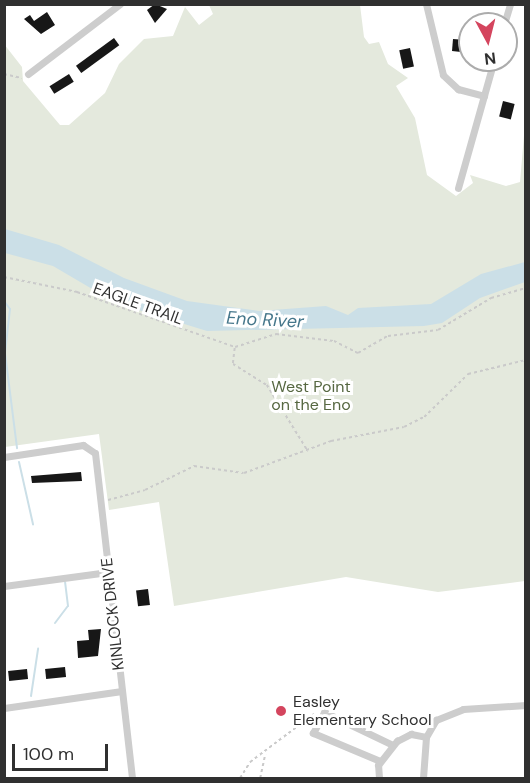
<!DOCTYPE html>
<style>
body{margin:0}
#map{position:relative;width:530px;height:783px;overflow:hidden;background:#fff;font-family:"DM Sans",sans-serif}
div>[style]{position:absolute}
.green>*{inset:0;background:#e4e9dd}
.water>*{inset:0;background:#cbdfe7}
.stream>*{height:2px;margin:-1px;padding:0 1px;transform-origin:1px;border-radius:1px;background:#cbdfe7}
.building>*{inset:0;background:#171717;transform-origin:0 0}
.path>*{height:1.5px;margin-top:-0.75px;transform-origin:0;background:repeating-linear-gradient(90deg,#cacaca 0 3px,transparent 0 6px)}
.minor>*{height:7px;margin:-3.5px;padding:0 3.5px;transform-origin:3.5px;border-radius:3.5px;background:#cdcdcd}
.dots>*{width:16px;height:16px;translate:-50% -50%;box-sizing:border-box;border:3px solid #fff;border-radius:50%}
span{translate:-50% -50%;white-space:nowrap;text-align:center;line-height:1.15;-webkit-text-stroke:6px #fff;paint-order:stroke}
.street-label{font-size:16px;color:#303030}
.park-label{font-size:16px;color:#576842}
.poi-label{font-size:16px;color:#303030}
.left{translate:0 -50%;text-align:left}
.water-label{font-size:18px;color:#46778b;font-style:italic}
.frame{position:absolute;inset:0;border:6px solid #303030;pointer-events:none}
.north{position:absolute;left:458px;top:12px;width:60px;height:60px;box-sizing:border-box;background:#fff;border:2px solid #acacac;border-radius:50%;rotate:173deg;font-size:16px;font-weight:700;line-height:24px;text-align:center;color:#303030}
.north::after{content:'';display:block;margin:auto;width:21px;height:27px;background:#d4455e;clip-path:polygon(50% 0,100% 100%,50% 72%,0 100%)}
.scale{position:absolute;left:12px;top:744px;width:96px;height:27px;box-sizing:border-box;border:3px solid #303030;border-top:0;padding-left:8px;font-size:18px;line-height:21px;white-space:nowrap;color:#303030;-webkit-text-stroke:4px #fff;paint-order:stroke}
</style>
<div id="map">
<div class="green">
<i style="clip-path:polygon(209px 5px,360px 5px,364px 37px,369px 44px,379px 42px,388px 64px,408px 78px,396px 86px,415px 118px,427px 175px,456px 196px,473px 183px,470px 175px,506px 186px,520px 182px,525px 124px,525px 581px,438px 592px,346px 577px,174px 606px,159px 502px,109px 510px,99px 434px,5px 447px,4px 44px,22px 67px,23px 81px,60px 125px,69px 125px,105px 93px,119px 64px,144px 39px,173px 36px,185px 7px,199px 25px,213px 14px)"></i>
</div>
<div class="water">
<i style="clip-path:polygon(5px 229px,59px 245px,124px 278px,187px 301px,259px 311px,326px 306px,348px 315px,358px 308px,431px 304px,481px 274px,525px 262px,525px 282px,480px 298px,442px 323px,424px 326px,207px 331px,116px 303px,53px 266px,5px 253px)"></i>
</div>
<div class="stream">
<i style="left:4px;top:301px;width:10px;rotate:53deg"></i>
<i style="left:10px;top:309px;width:44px;rotate:96.5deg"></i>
<i style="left:5px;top:353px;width:96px;rotate:82.8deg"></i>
<i style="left:19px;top:462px;width:64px;rotate:77.3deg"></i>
<i style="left:55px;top:623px;width:21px;rotate:-53deg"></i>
<i style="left:68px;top:606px;width:24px;rotate:-97deg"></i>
<i style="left:31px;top:696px;width:48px;rotate:-81.5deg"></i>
</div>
<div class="building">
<i style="clip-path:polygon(155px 4px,167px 9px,155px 23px,147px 10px)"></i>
<i style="clip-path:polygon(47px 12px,55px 25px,41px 34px,24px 19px,30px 15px,34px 21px)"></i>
<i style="left:114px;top:38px;width:9px;height:47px;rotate:54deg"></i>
<i style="clip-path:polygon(453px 39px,466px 40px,470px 53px,452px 51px)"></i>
<i style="left:410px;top:48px;width:19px;height:11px;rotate:78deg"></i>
<i style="left:69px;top:74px;width:9px;height:23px;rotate:58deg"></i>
<i style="left:503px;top:101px;width:12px;height:16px;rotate:14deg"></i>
<i style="clip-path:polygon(81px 472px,82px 481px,32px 483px,31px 476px)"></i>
<i style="left:148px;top:589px;width:16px;height:12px;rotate:83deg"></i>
<i style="clip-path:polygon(101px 629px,98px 656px,78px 658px,77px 641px,89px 640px,88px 630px)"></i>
<i style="left:65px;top:667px;width:10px;height:20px;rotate:84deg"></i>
<i style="left:27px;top:669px;width:10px;height:19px;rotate:84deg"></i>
</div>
<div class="path">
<i style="left:4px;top:74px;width:18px;rotate:13deg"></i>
<i style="left:4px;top:277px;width:75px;rotate:11.6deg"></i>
<i style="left:77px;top:292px;width:167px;rotate:19.2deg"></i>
<i style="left:235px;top:347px;width:43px;rotate:-17.6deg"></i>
<i style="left:276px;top:334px;width:58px;rotate:6.9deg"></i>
<i style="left:334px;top:341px;width:27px;rotate:27deg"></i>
<i style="left:358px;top:353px;width:34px;rotate:-30deg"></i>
<i style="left:388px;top:336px;width:50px;rotate:-6.8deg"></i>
<i style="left:438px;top:330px;width:62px;rotate:-31.1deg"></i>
<i style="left:491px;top:298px;width:36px;rotate:-16deg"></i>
<i style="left:235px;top:348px;width:16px;rotate:97deg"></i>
<i style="left:233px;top:364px;width:40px;rotate:32deg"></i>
<i style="left:267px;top:385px;width:78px;rotate:58.2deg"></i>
<i style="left:108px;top:500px;width:38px;rotate:-15deg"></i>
<i style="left:145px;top:490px;width:55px;rotate:-26.1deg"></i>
<i style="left:194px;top:466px;width:50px;rotate:8deg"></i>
<i style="left:244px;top:473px;width:93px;rotate:-20.2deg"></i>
<i style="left:331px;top:441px;width:74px;rotate:-10.9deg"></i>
<i style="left:404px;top:427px;width:22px;rotate:-27deg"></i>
<i style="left:424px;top:417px;width:62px;rotate:-44.3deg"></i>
<i style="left:468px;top:374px;width:60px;rotate:-13.6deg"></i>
<i style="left:240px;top:778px;width:19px;rotate:-58deg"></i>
<i style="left:250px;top:762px;width:80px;rotate:-36.9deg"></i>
<i style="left:260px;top:778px;width:24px;rotate:-78deg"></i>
</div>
<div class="minor">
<i style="left:426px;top:4px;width:73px;rotate:76.5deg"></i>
<i style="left:443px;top:75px;width:21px;rotate:43deg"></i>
<i style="left:458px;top:89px;width:27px;rotate:15deg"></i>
<i style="left:504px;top:24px;width:21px;rotate:-73deg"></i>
<i style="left:28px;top:74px;width:116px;rotate:-37.3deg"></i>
<i style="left:458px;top:188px;width:133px;rotate:-74.3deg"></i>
<i style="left:4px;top:457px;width:80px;rotate:-8.6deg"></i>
<i style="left:83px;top:445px;width:14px;rotate:34deg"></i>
<i style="left:95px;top:453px;width:327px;rotate:83.5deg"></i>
<i style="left:4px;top:586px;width:105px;rotate:-7.7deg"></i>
<i style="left:4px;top:708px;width:119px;rotate:-8.2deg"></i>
<i style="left:380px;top:761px;width:73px;rotate:-157.3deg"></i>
<i style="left:313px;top:733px;width:24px;rotate:-62deg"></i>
<i style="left:324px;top:712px;width:76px;rotate:25.6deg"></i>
<i style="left:379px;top:778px;width:13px;rotate:-94deg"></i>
<i style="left:378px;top:765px;width:31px;rotate:-52deg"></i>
<i style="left:397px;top:741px;width:16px;rotate:-27deg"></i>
<i style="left:411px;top:734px;width:15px;rotate:11deg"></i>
<i style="left:423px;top:778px;width:41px;rotate:-85.8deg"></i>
<i style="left:426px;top:737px;width:20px;rotate:-60deg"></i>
<i style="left:436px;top:720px;width:29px;rotate:-22deg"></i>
<i style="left:463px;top:709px;width:63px;rotate:-3.6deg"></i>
</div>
<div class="dots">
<i style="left:281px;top:711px;background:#d4455e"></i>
</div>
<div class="street-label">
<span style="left:138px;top:304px;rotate:20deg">EAGLE TRAIL</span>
<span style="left:113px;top:614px;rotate:-96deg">KINLOCK DRIVE</span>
</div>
<div class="park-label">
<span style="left:311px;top:396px">West Point<br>on the Eno</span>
</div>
<div class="poi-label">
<span class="left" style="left:293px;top:711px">Easley<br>Elementary School</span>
</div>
<div class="water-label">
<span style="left:265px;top:320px;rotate:3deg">Eno River</span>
</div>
<div class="frame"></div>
<div class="north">N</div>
<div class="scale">100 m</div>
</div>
